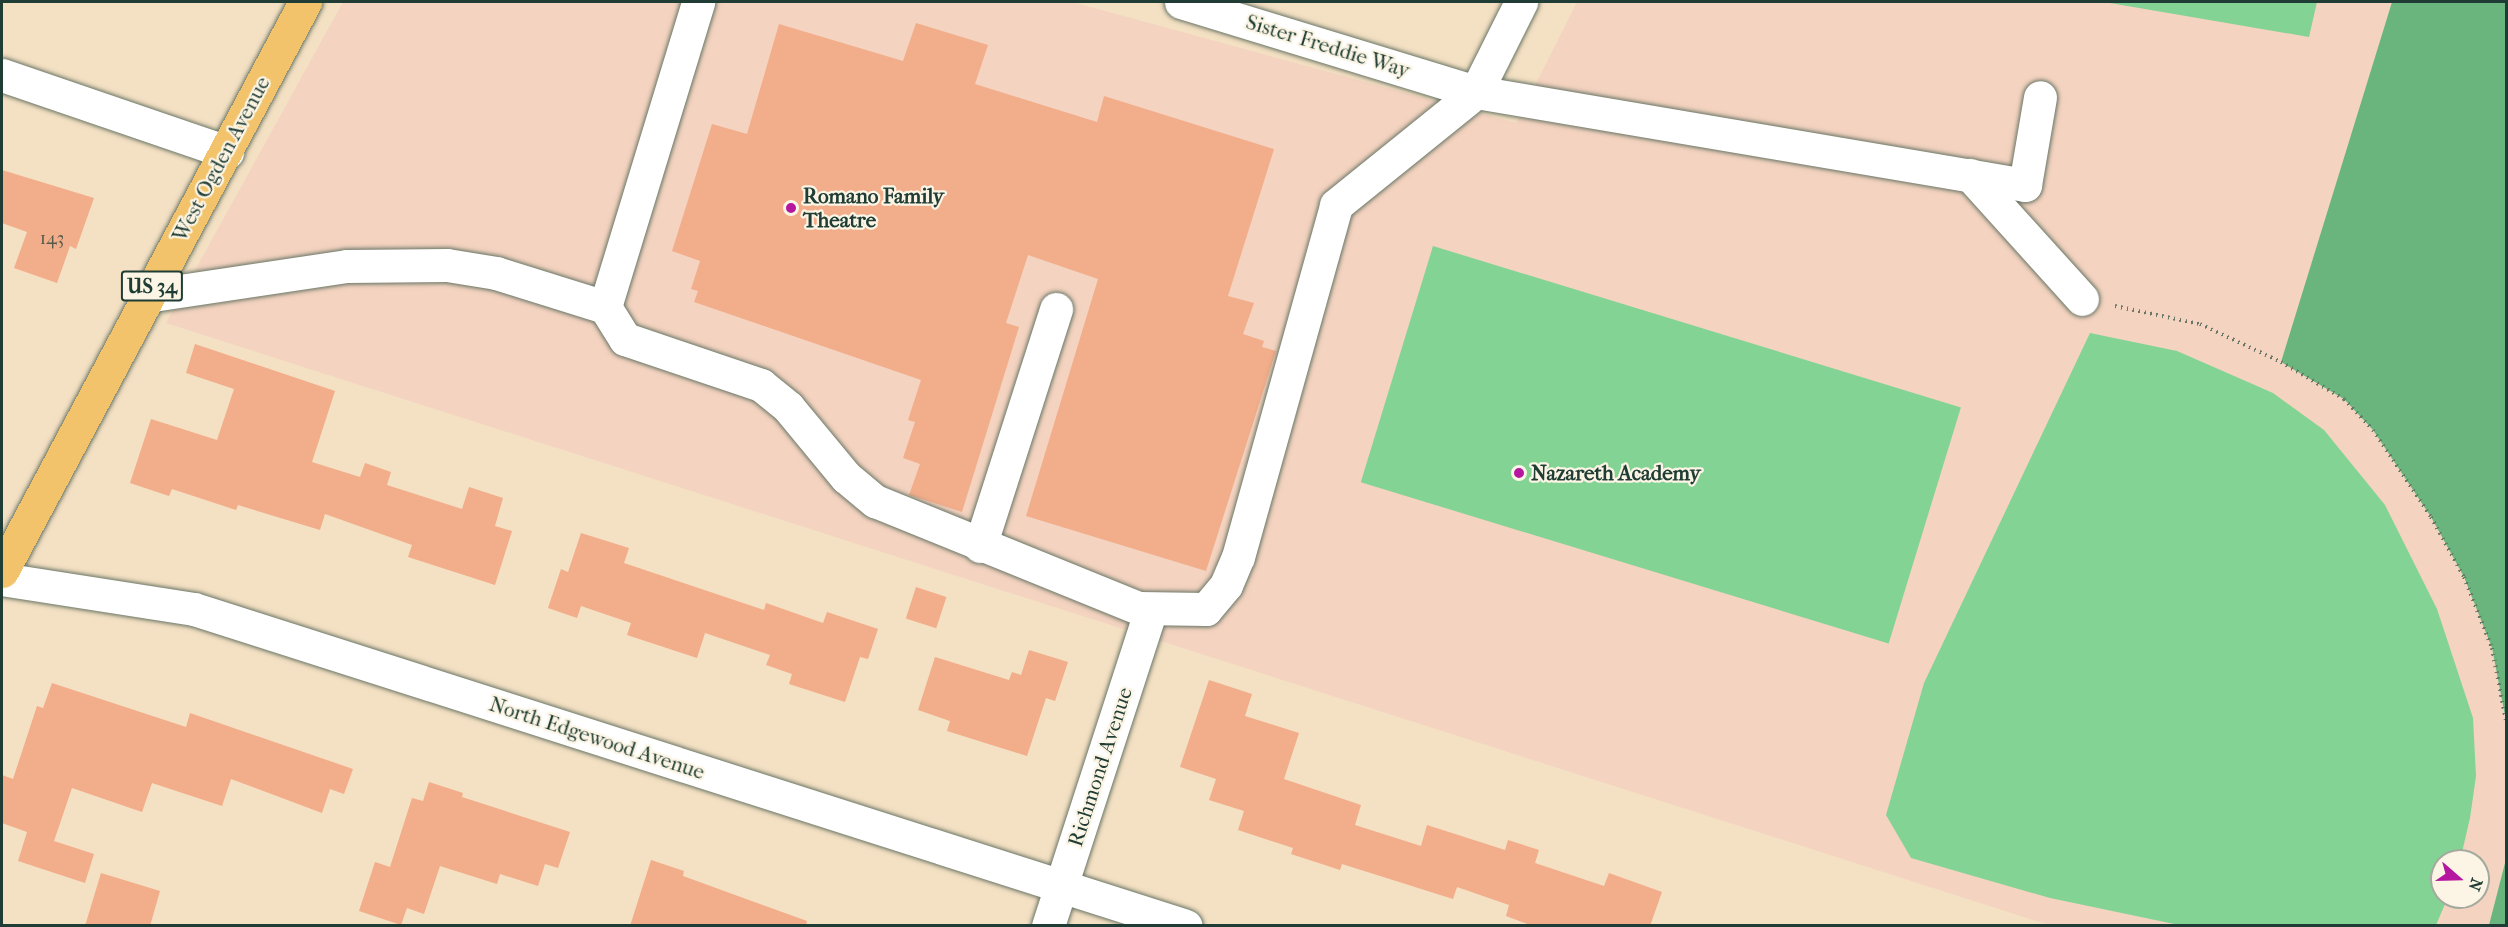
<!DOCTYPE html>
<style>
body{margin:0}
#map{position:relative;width:2508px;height:927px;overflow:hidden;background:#f4e0c3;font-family:"IM FELL French Canon",serif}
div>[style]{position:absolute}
.built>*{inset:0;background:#f4d3c0}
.green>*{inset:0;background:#83d394;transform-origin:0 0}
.forest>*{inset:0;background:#6ab57e}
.building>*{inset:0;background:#f2ad8a;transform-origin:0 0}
.path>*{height:4px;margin-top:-2px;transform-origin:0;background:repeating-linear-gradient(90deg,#6a7666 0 1.5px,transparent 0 6px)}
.roads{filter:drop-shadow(0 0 2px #6a7666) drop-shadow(0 0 2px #6a7666)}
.minor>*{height:33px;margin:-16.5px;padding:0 16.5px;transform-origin:16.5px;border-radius:16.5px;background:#fff}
.major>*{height:33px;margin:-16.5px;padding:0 16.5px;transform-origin:16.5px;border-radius:16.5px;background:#f2c36a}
.dots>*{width:16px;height:16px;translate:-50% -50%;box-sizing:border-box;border:3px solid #fcf5e5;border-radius:50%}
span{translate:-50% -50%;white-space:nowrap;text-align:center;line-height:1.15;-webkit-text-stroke:4.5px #fcf5e5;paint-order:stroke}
.number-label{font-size:18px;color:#54594a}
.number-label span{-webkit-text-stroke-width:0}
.shield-label span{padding:2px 4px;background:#fcf5e5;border:2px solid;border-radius:4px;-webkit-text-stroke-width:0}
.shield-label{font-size:20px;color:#1f3d34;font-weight:700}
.street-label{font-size:21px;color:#1f3d34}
.poi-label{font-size:21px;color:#1f3d34;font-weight:700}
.left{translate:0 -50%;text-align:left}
.frame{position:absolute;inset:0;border:3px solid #1f3d34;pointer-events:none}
.north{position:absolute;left:2430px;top:849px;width:60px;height:60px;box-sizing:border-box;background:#fcf5e5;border:2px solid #a4ab9e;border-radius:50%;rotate:110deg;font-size:16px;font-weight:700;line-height:24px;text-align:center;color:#1f3d34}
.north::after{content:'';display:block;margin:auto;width:21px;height:27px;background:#b5179e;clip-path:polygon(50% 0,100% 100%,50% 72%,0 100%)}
</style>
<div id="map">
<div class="built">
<i style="clip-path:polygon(evenodd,343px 2px,1072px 2px,1516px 123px,1577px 2px,2392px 2px,2281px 362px,2344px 399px,2373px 430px,2431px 517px,2464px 577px,2492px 648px,2506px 721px,2506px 859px,2489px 925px,2049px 925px,166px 323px,343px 2px,2442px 861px,2478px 861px,2478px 897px,2442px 897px,2442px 861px)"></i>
</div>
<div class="green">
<i style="clip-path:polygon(2104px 2px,2317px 2px,2309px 37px)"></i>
<i style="left:1433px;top:246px;width:552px;height:247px;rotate:17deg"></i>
<i style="clip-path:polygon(2090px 333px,2177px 351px,2273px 393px,2324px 430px,2385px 505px,2437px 609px,2473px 718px,2476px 776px,2470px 818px,2460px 861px,2442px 861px,2442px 897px,2448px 897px,2436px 925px,2179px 925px,2050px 898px,1911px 858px,1886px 815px,1924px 683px)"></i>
</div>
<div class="forest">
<i style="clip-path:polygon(2392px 2px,2506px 2px,2506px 721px,2492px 648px,2464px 577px,2431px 517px,2373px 430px,2344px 399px,2281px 362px)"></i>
<i style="clip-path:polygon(2506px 859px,2506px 925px,2489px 925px)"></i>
</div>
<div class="building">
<i style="clip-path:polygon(916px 23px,988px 45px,975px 84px,1097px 122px,1104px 96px,1274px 149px,1228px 296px,1254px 303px,1243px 334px,1264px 341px,1262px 347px,1276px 351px,1206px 571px,1026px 516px,1098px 279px,1028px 255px,1006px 323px,1019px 327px,962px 512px,909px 495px,920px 464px,903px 458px,915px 422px,908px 420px,921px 380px,694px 302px,698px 291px,691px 289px,700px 261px,672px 251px,712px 124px,747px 134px,779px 24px,903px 61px)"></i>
<i style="clip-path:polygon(2px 170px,94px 198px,76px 249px,70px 246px,57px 283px,14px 268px,27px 232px,2px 223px)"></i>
<i style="clip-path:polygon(195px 344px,335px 391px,312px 462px,360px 477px,365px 463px,391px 472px,387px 485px,462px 509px,469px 487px,503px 498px,495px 526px,512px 531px,495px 585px,408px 557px,412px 545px,325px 514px,320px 530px,238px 505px,236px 510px,172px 489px,169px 496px,130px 483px,151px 419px,217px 440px,234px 389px,186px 373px)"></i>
<i style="clip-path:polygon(581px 533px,629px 548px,624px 563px,764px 610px,766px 603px,823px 623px,827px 612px,878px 629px,868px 659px,860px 657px,845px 702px,789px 684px,792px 674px,766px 665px,770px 655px,705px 633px,697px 658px,627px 635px,631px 623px,581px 606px,577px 618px,548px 608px,561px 569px,568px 572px)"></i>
<i style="left:916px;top:587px;width:32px;height:33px;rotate:18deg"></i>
<i style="clip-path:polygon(1029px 650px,1068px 662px,1055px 701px,1046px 698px,1027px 756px,947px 731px,950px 721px,918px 710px,935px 657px,1009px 680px,1012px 672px,1021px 675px)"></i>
<i style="clip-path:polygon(1209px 680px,1252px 694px,1245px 716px,1299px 733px,1284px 779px,1361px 805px,1355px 825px,1421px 846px,1427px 825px,1505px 850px,1508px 840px,1539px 850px,1535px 863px,1604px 886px,1609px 873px,1662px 892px,1650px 926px,1533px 926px,1506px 916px,1509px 905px,1457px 887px,1453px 899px,1342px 864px,1340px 870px,1291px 854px,1293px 848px,1238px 830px,1244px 811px,1209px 800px,1216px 779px,1180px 767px)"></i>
<i style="clip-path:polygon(52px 683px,186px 727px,190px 713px,353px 769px,344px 794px,330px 789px,322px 813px,231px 779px,222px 806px,152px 783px,142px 812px,72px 788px,54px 841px,94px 854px,85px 883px,18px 861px,27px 832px,2px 823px,2px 775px,13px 779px,37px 706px,43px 708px)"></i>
<i style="clip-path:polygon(429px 782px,463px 793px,462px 797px,570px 832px,558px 868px,545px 864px,538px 886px,500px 874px,497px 884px,440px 866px,424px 914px,407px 908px,401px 925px,359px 911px,375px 862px,390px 867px,412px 798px,423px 801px)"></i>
<i style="clip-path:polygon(651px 860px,684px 871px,683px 876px,807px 921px,806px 926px,630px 926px)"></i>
<i style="clip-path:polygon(101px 873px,160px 891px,150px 926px,85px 926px)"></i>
</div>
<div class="path">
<i style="left:2115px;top:306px;width:87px;rotate:12deg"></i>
<i style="left:2200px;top:324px;width:89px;rotate:25.1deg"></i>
<i style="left:2281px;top:362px;width:73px;rotate:30.4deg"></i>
<i style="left:2344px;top:399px;width:42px;rotate:46.9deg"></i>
<i style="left:2373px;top:430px;width:105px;rotate:56.3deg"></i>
<i style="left:2431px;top:517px;width:68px;rotate:61.2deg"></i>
<i style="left:2464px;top:577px;width:76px;rotate:68.5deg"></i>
<i style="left:2492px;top:648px;width:74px;rotate:79.1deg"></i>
</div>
<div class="roads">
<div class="minor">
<i style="left:1181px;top:2px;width:308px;rotate:17deg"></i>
<i style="left:1476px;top:92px;width:557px;rotate:9.61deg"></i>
<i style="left:2025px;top:185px;width:89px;rotate:-80.3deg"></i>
<i style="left:2px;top:75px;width:238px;rotate:18.9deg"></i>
<i style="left:1970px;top:175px;width:167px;rotate:47.9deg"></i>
<i style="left:146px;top:296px;width:203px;rotate:-8.5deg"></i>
<i style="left:347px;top:266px;width:100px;rotate:-0.6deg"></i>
<i style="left:447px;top:265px;width:50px;rotate:9.3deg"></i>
<i style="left:496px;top:273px;width:114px;rotate:17.3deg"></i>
<i style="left:605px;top:307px;width:319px;rotate:-73deg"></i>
<i style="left:605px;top:307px;width:38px;rotate:58deg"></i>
<i style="left:625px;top:339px;width:144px;rotate:18.7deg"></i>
<i style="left:761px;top:385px;width:35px;rotate:39deg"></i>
<i style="left:788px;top:407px;width:91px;rotate:50.4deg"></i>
<i style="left:846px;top:477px;width:38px;rotate:40deg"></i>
<i style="left:875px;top:501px;width:285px;rotate:22.1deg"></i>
<i style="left:1139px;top:608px;width:67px;rotate:0.9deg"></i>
<i style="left:1206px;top:609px;width:31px;rotate:-50deg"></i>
<i style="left:1226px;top:585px;width:30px;rotate:-67deg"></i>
<i style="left:1238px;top:557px;width:365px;rotate:-74.4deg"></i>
<i style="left:1336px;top:205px;width:180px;rotate:-38.9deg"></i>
<i style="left:1476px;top:92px;width:101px;rotate:-63.4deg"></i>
<i style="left:980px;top:546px;width:249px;rotate:-72.2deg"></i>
<i style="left:2px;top:579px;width:194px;rotate:8.9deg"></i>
<i style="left:194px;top:609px;width:1041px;rotate:17.72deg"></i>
<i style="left:1048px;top:926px;width:333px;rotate:-72deg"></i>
</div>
<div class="major">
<i style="left:2px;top:571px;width:645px;rotate:-61.96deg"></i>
</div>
</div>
<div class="dots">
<i style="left:791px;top:208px;background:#b5179e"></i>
<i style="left:1519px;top:473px;background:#b5179e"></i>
</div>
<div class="number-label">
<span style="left:52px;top:239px">143</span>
</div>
<div class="shield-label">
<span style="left:152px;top:286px">US 34</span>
</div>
<div class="street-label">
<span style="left:1328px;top:46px;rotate:17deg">Sister Freddie Way</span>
<span style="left:221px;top:159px;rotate:-62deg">West Ogden Avenue</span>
<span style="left:597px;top:738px;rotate:18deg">North Edgewood Avenue</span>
<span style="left:1100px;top:767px;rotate:-72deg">Richmond Avenue</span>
</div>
<div class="poi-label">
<span class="left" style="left:803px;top:208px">Romano Family<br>Theatre</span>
<span class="left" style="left:1531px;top:473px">Nazareth Academy</span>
</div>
<div class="frame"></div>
<div class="north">N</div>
</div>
